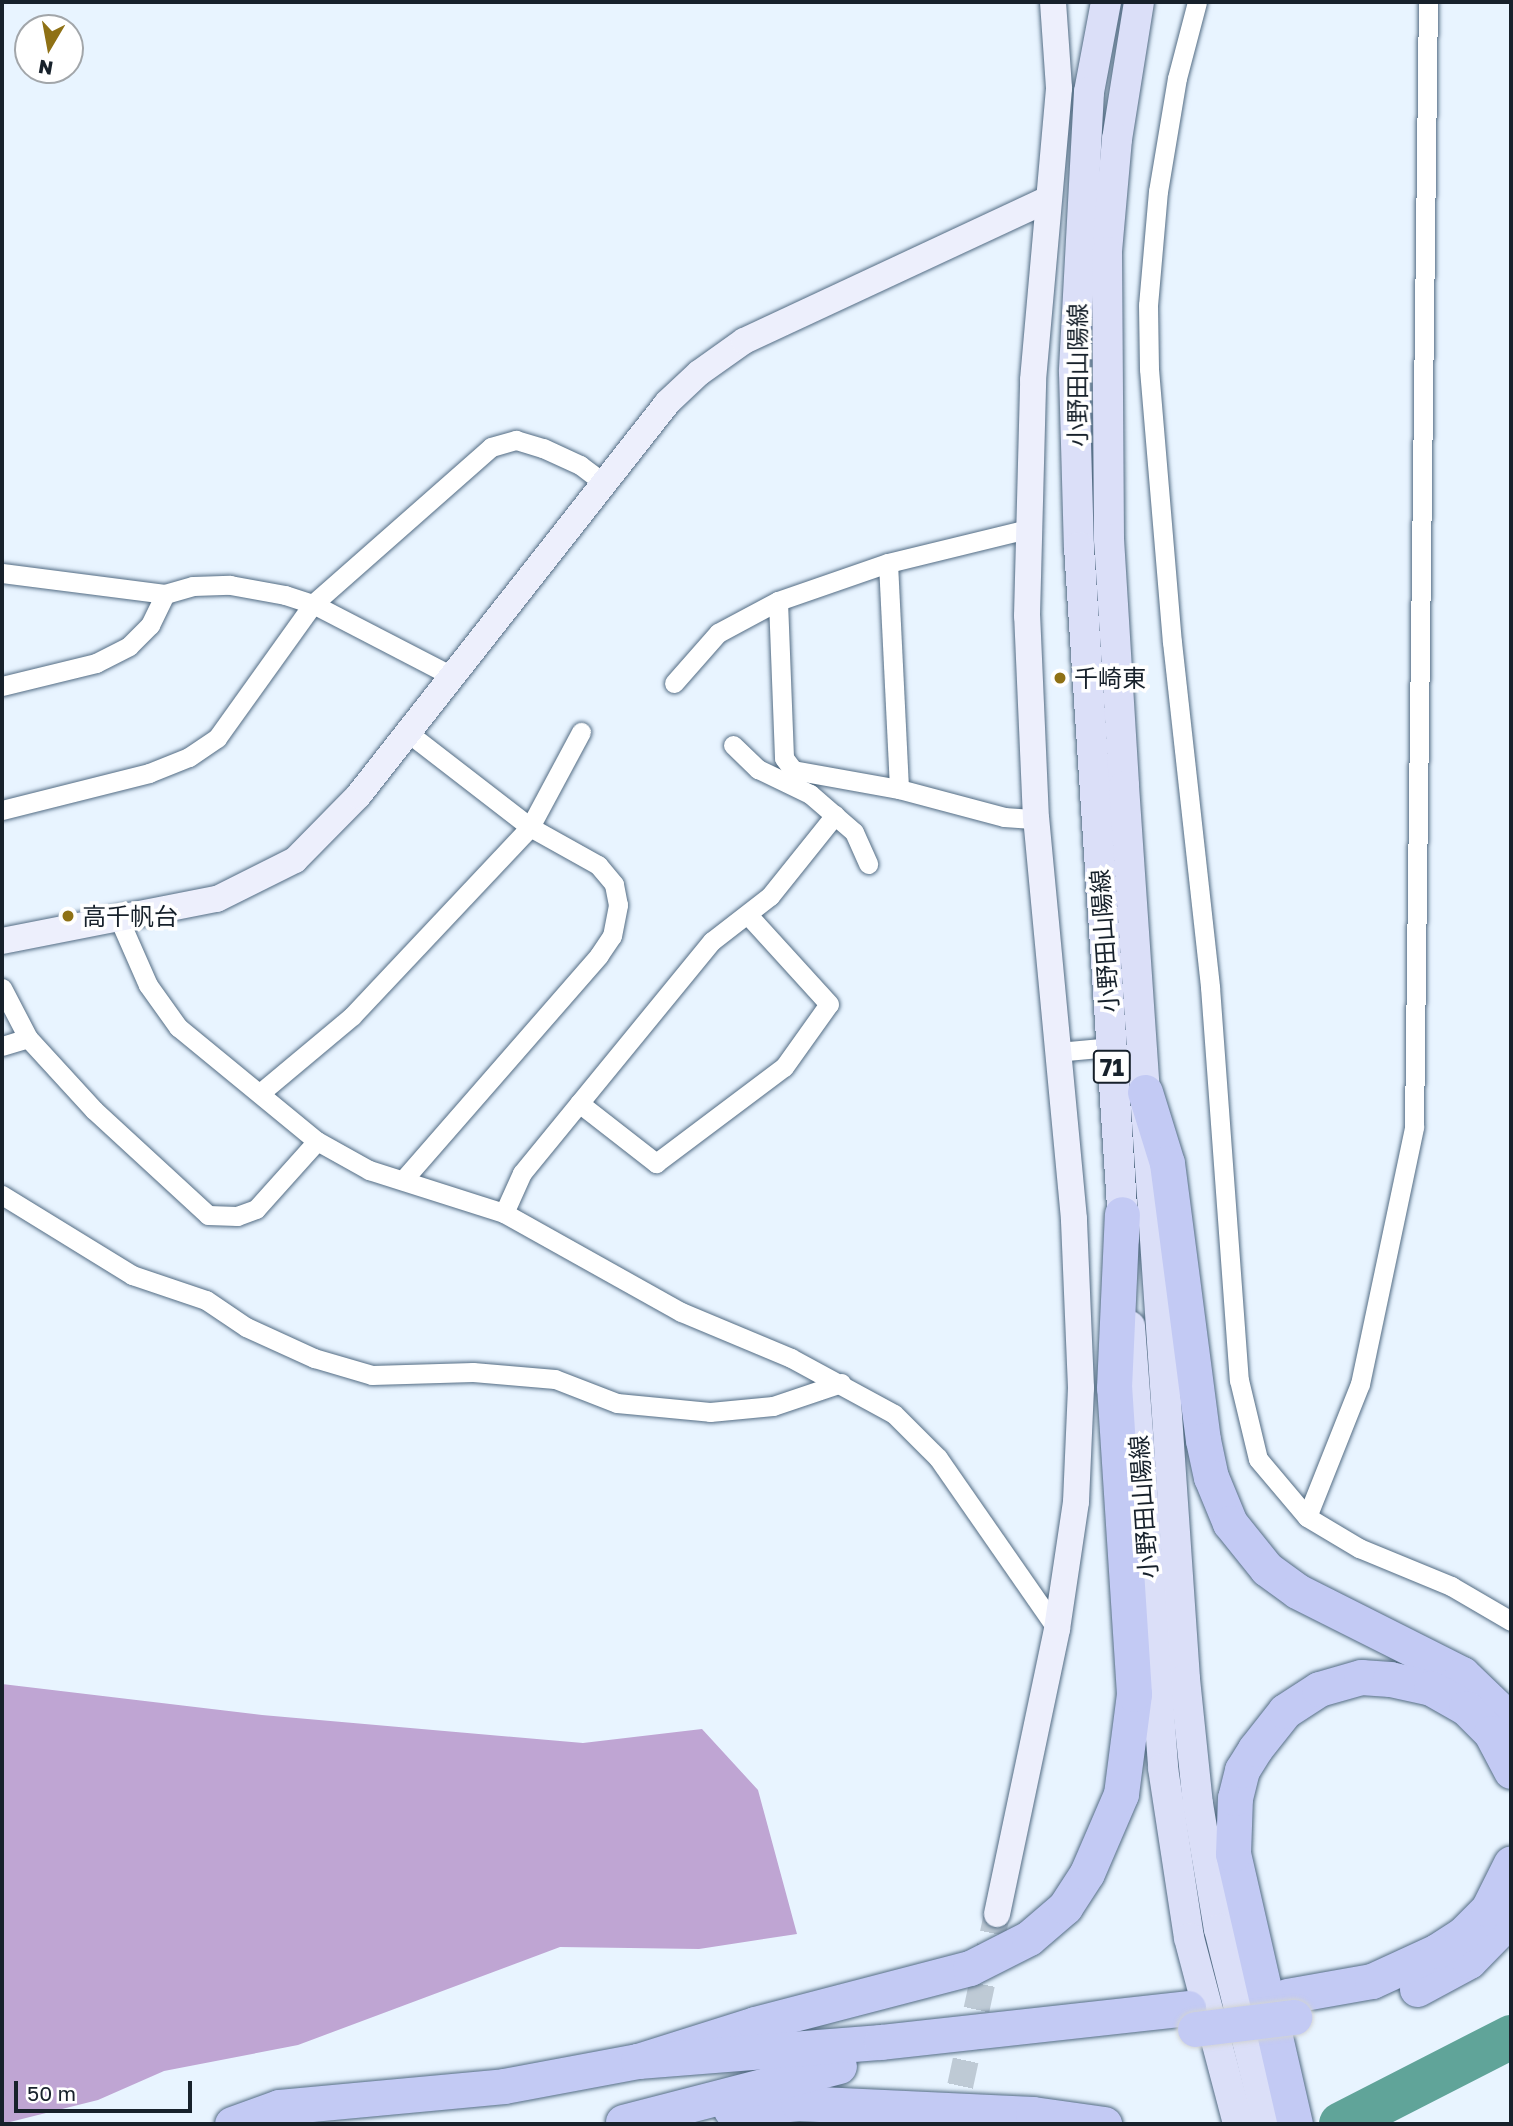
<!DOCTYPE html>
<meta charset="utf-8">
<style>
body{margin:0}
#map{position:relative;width:1513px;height:2126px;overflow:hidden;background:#e8f4ff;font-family:"Golos Text","Noto Sans JP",sans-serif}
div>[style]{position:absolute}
.forest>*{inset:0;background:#bfa5d3}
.river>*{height:44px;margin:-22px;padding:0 22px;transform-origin:22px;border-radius:22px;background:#60a499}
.secondary-tunnel>*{height:26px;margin-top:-13px;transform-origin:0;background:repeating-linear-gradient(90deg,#becad5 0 26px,transparent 0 39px)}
.roads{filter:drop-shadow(0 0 2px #536c84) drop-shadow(0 0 2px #536c84)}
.street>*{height:19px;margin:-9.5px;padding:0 9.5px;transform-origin:9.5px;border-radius:9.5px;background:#fff}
.secondary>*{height:26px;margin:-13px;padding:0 13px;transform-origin:13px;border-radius:13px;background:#edeffc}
.primary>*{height:30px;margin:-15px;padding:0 15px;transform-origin:15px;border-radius:15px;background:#dbdff8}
.highway>*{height:35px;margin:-17.5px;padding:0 17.5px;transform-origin:17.5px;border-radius:17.5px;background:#c3caf4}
.bridges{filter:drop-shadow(0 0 2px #d1d3d5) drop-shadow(0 0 2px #d1d3d5)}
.highway-bridge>*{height:35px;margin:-17.5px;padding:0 17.5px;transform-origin:17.5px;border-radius:17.5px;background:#c3caf4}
.dots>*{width:19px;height:19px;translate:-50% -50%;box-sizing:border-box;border:4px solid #fff;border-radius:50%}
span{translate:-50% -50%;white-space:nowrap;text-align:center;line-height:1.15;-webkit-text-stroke:7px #fff;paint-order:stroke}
.shield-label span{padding:2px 5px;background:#fff;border:2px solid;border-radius:5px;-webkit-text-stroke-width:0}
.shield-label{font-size:23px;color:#17212b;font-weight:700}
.street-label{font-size:24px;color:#17212b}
.poi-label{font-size:24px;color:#17212b}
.left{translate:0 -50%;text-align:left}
.frame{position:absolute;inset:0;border:4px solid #17212b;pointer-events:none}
.north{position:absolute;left:14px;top:14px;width:70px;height:70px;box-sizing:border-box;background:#fff;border:2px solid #a2a6aa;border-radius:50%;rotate:190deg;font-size:19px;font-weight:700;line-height:28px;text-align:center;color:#17212b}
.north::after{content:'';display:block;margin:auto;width:24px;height:32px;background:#8f7115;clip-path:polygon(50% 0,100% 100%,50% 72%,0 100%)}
.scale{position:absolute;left:14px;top:2081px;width:178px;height:32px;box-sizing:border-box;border:4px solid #17212b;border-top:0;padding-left:9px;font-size:21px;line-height:24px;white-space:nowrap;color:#17212b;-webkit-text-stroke:5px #fff;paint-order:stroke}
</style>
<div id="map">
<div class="forest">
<i style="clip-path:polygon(2px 1684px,262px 1715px,583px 1743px,702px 1729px,758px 1790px,797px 1934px,699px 1949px,560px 1947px,298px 2045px,164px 2071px,98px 2100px,2px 2124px)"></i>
</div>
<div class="river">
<i style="left:1341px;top:2124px;width:191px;rotate:-27.1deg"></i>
</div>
<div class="secondary-tunnel">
<i style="left:952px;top:2124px;width:215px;rotate:-77.9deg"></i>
</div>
<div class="roads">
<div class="street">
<i style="left:1197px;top:2px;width:79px;rotate:104.7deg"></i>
<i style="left:1177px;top:78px;width:115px;rotate:99.5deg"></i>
<i style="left:1158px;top:191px;width:114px;rotate:95deg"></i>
<i style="left:1148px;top:305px;width:64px;rotate:89.1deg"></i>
<i style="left:1149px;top:369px;width:274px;rotate:85.2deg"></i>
<i style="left:1172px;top:642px;width:347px;rotate:83.7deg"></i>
<i style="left:1210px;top:987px;width:394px;rotate:85.8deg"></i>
<i style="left:1239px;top:1380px;width:81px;rotate:76.5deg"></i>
<i style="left:1258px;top:1459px;width:76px;rotate:49.8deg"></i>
<i style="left:1307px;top:1517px;width:61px;rotate:30.8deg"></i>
<i style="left:1359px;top:1548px;width:100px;rotate:22.4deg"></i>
<i style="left:1451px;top:1586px;width:69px;rotate:30.3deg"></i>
<i style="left:888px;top:563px;width:226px;rotate:87.2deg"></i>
<i style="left:2px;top:573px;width:164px;rotate:7.3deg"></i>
<i style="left:165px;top:594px;width:29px;rotate:-16deg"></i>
<i style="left:193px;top:586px;width:37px;rotate:-2deg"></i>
<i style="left:230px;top:585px;width:56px;rotate:10.3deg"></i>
<i style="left:285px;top:595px;width:29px;rotate:18deg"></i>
<i style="left:313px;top:604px;width:154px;rotate:27.4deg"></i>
<i style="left:778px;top:601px;width:157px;rotate:87.8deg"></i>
<i style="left:784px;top:758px;width:15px;rotate:53deg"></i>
<i style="left:793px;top:770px;width:108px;rotate:10.2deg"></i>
<i style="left:899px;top:789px;width:109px;rotate:14.9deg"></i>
<i style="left:1004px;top:817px;width:32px;rotate:4deg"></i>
<i style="left:674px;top:683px;width:67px;rotate:-48.7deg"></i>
<i style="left:718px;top:633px;width:68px;rotate:-28.1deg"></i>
<i style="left:778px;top:601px;width:116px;rotate:-19.1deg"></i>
<i style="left:888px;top:563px;width:143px;rotate:-13.7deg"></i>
<i style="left:2px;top:686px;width:97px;rotate:-13.7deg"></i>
<i style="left:96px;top:663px;width:37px;rotate:-27deg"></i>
<i style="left:129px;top:646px;width:30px;rotate:-45deg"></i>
<i style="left:150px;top:625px;width:34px;rotate:-64deg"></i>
<i style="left:733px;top:745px;width:35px;rotate:44deg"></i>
<i style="left:758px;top:769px;width:58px;rotate:25.7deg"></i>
<i style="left:810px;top:794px;width:58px;rotate:40.8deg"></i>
<i style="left:854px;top:832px;width:35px;rotate:66deg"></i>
<i style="left:2px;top:810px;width:152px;rotate:-14.1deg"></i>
<i style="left:149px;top:773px;width:43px;rotate:-21.8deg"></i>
<i style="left:189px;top:757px;width:34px;rotate:-34deg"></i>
<i style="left:217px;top:738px;width:165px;rotate:-54.4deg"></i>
<i style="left:313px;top:604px;width:237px;rotate:-41.4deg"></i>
<i style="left:491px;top:447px;width:26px;rotate:-16deg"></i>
<i style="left:516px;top:440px;width:28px;rotate:17deg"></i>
<i style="left:543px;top:448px;width:41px;rotate:24.7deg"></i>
<i style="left:580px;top:465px;width:30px;rotate:37deg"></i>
<i style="left:119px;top:919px;width:72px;rotate:66.3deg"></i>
<i style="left:148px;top:985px;width:52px;rotate:54.5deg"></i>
<i style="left:178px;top:1027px;width:180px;rotate:39.4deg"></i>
<i style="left:317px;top:1141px;width:60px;rotate:29.1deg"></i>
<i style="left:369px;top:1170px;width:142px;rotate:17.7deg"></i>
<i style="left:504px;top:1213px;width:203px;rotate:29.2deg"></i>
<i style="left:681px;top:1312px;width:119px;rotate:22.7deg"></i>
<i style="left:791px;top:1358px;width:117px;rotate:28.5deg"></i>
<i style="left:894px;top:1414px;width:62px;rotate:45deg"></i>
<i style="left:938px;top:1458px;width:208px;rotate:55.2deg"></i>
<i style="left:2px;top:988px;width:56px;rotate:62.5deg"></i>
<i style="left:28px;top:1038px;width:98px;rotate:47.5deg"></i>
<i style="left:94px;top:1110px;width:155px;rotate:42.6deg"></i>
<i style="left:208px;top:1215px;width:29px;rotate:2deg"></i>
<i style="left:237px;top:1216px;width:20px;rotate:-20deg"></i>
<i style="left:256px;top:1209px;width:91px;rotate:-48.1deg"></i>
<i style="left:2px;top:1046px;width:27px;rotate:-17deg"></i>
<i style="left:1057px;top:1052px;width:54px;rotate:-5.3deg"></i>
<i style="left:260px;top:1093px;width:120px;rotate:-39.9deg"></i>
<i style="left:352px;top:1016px;width:260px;rotate:-46.7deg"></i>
<i style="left:530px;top:827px;width:108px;rotate:-61.8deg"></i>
<i style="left:579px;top:1103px;width:98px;rotate:37.9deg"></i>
<i style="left:656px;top:1163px;width:160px;rotate:-36.9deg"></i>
<i style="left:784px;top:1067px;width:77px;rotate:-54.5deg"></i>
<i style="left:829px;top:1004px;width:120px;rotate:-132.3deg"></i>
<i style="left:403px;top:1180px;width:298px;rotate:-48.9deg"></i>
<i style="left:599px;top:955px;width:23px;rotate:-56deg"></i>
<i style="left:612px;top:936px;width:32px;rotate:-79deg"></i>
<i style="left:618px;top:905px;width:21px;rotate:-101deg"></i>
<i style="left:614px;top:884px;width:25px;rotate:-130deg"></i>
<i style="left:598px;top:865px;width:78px;rotate:-150.8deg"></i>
<i style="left:530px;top:827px;width:155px;rotate:-142.3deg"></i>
<i style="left:2px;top:1195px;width:153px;rotate:31.6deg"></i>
<i style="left:132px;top:1275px;width:78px;rotate:18.7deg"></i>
<i style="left:206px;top:1300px;width:48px;rotate:34deg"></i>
<i style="left:246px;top:1327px;width:75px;rotate:24.5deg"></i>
<i style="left:314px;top:1358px;width:60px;rotate:16.3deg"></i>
<i style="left:372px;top:1375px;width:101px;rotate:-1.7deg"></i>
<i style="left:473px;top:1372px;width:82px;rotate:4.9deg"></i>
<i style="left:555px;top:1379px;width:66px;rotate:21.2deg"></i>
<i style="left:617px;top:1403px;width:93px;rotate:5.5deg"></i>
<i style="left:710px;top:1412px;width:63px;rotate:-5.4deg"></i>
<i style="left:773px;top:1406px;width:72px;rotate:-18.7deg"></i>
<i style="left:504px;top:1213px;width:44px;rotate:-65.8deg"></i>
<i style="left:522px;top:1173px;width:300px;rotate:-50.7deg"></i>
<i style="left:712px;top:941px;width:73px;rotate:-37.8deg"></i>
<i style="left:770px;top:896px;width:104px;rotate:-51.3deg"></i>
<i style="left:1307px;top:1517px;width:143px;rotate:-68.3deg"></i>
<i style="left:1360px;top:1384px;width:263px;rotate:-78.1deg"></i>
<i style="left:1414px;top:1127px;width:1125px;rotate:-89.29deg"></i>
</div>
<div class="secondary">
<i style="left:2px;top:941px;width:219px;rotate:-11.1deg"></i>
<i style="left:217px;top:899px;width:87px;rotate:-26.6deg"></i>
<i style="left:295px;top:860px;width:90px;rotate:-45.5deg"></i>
<i style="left:358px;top:796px;width:500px;rotate:-51.8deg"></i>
<i style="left:667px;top:403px;width:44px;rotate:-43.2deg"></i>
<i style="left:699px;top:373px;width:55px;rotate:-35.4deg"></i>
<i style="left:744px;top:341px;width:334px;rotate:-25deg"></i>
<i style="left:997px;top:1914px;width:291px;rotate:-78.1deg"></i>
<i style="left:1057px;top:1629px;width:128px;rotate:-81.5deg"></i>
<i style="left:1076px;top:1502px;width:114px;rotate:-87.5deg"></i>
<i style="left:1081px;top:1388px;width:169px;rotate:-92.4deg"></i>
<i style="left:1074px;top:1219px;width:402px;rotate:-95.4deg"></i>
<i style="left:1036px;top:819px;width:203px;rotate:-92.5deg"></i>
<i style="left:1027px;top:616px;width:236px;rotate:-88.5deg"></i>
<i style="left:1033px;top:380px;width:293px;rotate:-84.9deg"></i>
<i style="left:1059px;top:88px;width:86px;rotate:-94deg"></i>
</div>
<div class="primary">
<i style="left:1106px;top:2px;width:92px;rotate:100.7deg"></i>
<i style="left:1089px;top:92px;width:280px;rotate:93.1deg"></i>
<i style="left:1074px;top:372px;width:175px;rotate:88.4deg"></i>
<i style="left:1079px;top:547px;width:692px;rotate:86.27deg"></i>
<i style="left:1139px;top:2px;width:139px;rotate:99.1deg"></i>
<i style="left:1117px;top:139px;width:113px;rotate:95.1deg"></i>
<i style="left:1107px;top:252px;width:287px;rotate:89.6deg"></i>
<i style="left:1109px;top:539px;width:247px;rotate:86.5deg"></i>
<i style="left:1124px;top:786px;width:895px;rotate:86.09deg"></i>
<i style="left:1185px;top:1679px;width:126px;rotate:84.1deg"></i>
<i style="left:1198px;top:1804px;width:127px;rotate:80.5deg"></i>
<i style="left:1219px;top:1929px;width:201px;rotate:75.9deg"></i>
<i style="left:1130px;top:1326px;width:443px;rotate:85.7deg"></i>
<i style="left:1163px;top:1768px;width:172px;rotate:81.3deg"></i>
<i style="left:1189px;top:1938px;width:192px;rotate:75.2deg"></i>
</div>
<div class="highway">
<i style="left:1145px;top:1092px;width:74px;rotate:72.8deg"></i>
<i style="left:1167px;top:1163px;width:279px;rotate:82.6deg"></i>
<i style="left:1203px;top:1440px;width:38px;rotate:78deg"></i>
<i style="left:1211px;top:1477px;width:50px;rotate:67.6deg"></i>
<i style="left:1230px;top:1523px;width:59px;rotate:51.2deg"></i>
<i style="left:1267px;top:1569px;width:37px;rotate:36deg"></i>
<i style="left:1297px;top:1591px;width:185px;rotate:26.7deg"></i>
<i style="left:1462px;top:1674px;width:68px;rotate:43.8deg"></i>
<i style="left:1417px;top:1989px;width:59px;rotate:-28.3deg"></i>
<i style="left:1469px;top:1961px;width:60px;rotate:-45.7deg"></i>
<i style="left:1287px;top:1996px;width:86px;rotate:-10deg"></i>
<i style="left:1372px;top:1981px;width:72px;rotate:-24.8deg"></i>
<i style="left:1437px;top:1951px;width:30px;rotate:-33deg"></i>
<i style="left:1462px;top:1935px;width:37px;rotate:-45deg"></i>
<i style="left:1488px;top:1909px;width:51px;rotate:-63.4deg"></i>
<i style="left:638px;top:2061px;width:123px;rotate:-17.5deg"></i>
<i style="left:755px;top:2024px;width:222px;rotate:-14.6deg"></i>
<i style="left:970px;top:1968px;width:66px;rotate:-27deg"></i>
<i style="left:1029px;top:1938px;width:48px;rotate:-40.7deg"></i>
<i style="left:1065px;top:1907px;width:40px;rotate:-57.1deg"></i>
<i style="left:1087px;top:1873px;width:86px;rotate:-66.7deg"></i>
<i style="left:1121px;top:1794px;width:101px;rotate:-82.6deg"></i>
<i style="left:1134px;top:1694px;width:307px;rotate:-93.7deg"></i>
<i style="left:1114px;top:1388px;width:174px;rotate:-87.4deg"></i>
<i style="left:731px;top:2110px;width:67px;rotate:-6deg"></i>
<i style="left:798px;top:2103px;width:235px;rotate:2.7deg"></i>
<i style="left:1033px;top:2114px;width:72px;rotate:8deg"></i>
<i style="left:623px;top:2122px;width:223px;rotate:-14.5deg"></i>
<i style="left:232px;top:2124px;width:50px;rotate:-19.9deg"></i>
<i style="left:279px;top:2107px;width:226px;rotate:-5.3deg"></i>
<i style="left:504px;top:2086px;width:136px;rotate:-10.6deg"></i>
<i style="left:638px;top:2061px;width:244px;rotate:-4.5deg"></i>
<i style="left:881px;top:2042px;width:309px;rotate:-6.3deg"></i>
<i style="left:1295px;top:2124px;width:277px;rotate:-102.9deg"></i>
<i style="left:1233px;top:1854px;width:56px;rotate:-88deg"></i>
<i style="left:1235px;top:1798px;width:29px;rotate:-76deg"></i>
<i style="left:1242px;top:1770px;width:25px;rotate:-58deg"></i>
<i style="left:1255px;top:1749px;width:48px;rotate:-51.7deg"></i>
<i style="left:1285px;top:1711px;width:40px;rotate:-32.9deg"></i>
<i style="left:1319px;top:1689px;width:44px;rotate:-15.9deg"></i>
<i style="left:1361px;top:1677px;width:29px;rotate:4deg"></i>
<i style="left:1390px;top:1679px;width:42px;rotate:12.4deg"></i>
<i style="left:1431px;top:1688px;width:40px;rotate:29.7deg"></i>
<i style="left:1466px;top:1708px;width:35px;rotate:45deg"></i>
<i style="left:1491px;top:1733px;width:43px;rotate:62.2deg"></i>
</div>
</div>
<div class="bridges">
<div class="highway-bridge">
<i style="left:1195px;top:2029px;width:100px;rotate:-6.9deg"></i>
</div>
</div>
<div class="dots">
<i style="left:1060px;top:678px;background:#8f7115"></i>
<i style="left:68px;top:916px;background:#8f7115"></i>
</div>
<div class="shield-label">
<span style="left:1112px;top:1067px">71</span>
</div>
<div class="street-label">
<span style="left:1077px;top:375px;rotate:-90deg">小野田山陽線</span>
<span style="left:1104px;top:941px;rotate:-94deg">小野田山陽線</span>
<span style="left:1143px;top:1507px;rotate:-94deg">小野田山陽線</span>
</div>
<div class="poi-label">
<span class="left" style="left:1074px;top:678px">千崎東</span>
<span class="left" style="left:82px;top:916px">高千帆台</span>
</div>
<div class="frame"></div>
<div class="north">N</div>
<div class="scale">50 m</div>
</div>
